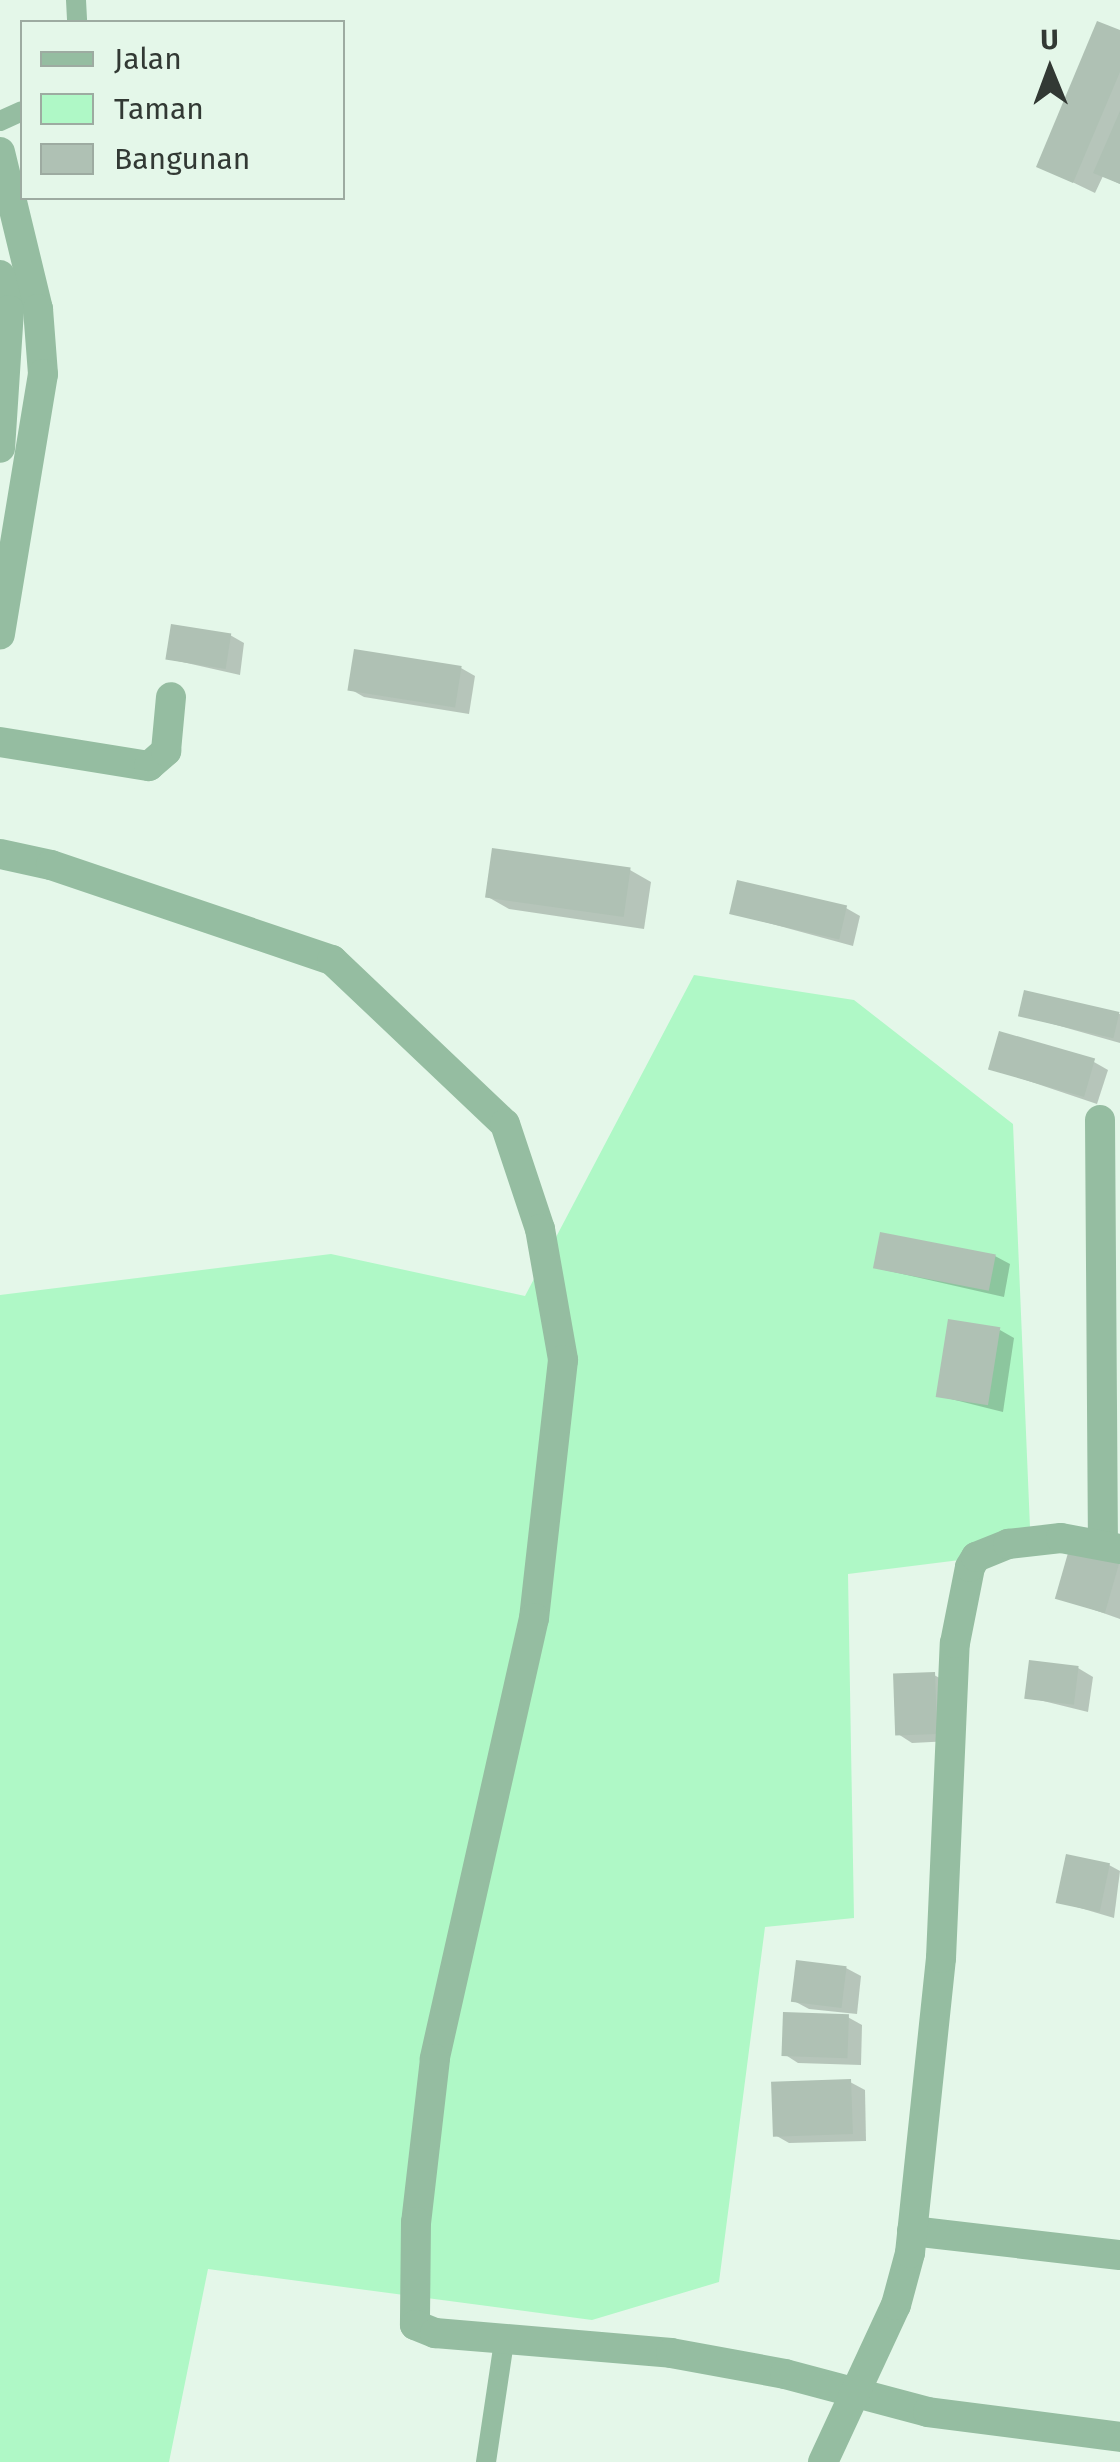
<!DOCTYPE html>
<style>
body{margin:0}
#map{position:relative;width:1120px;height:2462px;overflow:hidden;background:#e4f7e9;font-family:"Fira Sans",sans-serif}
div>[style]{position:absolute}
.green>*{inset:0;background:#aff8c6}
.shadow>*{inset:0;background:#0003}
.building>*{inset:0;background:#afc1b4;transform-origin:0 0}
.service>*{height:20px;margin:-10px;padding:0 10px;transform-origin:10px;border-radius:10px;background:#95bda1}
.minor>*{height:30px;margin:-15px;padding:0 15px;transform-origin:15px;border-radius:15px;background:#95bda1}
span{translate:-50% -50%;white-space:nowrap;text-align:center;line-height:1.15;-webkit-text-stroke:8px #e4f7e9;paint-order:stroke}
.legend{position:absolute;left:20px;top:20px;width:325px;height:180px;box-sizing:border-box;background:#e4f7e9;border:2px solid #9daba1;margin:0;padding:12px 18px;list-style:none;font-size:30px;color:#323934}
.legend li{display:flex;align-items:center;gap:20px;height:50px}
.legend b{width:50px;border:2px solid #9daba1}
.north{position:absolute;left:1000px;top:20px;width:100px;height:100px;-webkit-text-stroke:8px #e4f7e9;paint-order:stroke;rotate:359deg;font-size:28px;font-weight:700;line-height:40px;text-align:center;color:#323934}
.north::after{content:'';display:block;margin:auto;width:35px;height:45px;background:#323934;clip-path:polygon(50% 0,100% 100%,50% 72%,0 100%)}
</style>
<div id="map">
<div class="green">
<i style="clip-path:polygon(694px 975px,854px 1000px,1013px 1124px,1031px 1551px,848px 1574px,854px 1918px,765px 1927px,719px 2282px,592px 2320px,208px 2269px,169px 2462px,0 2462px,0 1295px,331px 1254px,525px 1296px)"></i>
</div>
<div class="shadow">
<i style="clip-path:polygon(1120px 33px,1120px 184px,1103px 176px,1095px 193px,1039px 166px)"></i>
<i style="clip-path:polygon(230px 635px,244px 643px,240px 675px,169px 659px)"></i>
<i style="clip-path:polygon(461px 668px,475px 676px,469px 714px,364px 697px,350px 689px)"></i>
<i style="clip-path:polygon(630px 870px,651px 882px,644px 929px,509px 909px,488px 897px)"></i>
<i style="clip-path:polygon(846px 908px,860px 916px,853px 946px,732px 913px)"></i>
<i style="clip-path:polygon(1120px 1014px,1120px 1043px,1021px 1015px)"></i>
<i style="clip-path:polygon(1094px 1062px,1108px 1070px,1097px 1104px,990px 1068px)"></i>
<i style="clip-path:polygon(995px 1256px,1010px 1264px,1004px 1297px,876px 1268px)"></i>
<i style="clip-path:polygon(1000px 1330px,1014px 1338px,1003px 1412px,939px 1396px)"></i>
<i style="clip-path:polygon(1120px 1563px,1120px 1619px,1058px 1597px)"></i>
<i style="clip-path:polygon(1078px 1668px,1093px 1677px,1088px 1712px,1027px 1697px)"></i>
<i style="clip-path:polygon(934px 1675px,949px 1683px,951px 1741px,912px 1743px,898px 1734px)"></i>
<i style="clip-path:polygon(1109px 1865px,1120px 1871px,1114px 1918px,1060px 1902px)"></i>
<i style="clip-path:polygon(846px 1968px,861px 1976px,857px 2014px,809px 2009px,794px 2001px)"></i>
<i style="clip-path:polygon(844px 2015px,862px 2025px,861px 2065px,798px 2063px,784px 2054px)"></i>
<i style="clip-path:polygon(850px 2082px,865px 2090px,866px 2141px,789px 2143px,775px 2135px)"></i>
</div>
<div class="building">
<i style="clip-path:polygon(1097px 21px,1120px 30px,1120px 72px,1073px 183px,1036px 167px)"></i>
<i style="clip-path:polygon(1120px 111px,1120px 184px,1093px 173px)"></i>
<i style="left:171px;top:624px;width:61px;height:36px;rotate:9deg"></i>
<i style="left:354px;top:649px;width:109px;height:42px;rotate:9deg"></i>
<i style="left:492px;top:848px;width:140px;height:50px;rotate:8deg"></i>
<i style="left:737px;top:880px;width:113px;height:35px;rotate:13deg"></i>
<i style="left:1024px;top:990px;width:98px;height:27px;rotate:13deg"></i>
<i style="left:999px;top:1031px;width:100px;height:40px;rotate:16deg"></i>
<i style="left:880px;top:1232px;width:118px;height:37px;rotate:11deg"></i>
<i style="left:948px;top:1319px;width:53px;height:79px;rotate:9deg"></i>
<i style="left:1070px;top:1546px;width:52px;height:55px;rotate:16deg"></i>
<i style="left:1029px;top:1660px;width:50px;height:39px;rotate:7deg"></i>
<i style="left:935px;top:1672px;width:62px;height:42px;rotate:88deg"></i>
<i style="left:1066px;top:1854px;width:45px;height:50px;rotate:12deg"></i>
<i style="left:796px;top:1960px;width:51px;height:42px;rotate:7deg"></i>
<i style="left:783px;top:2012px;width:66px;height:44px;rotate:2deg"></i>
<i style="left:851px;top:2079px;width:55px;height:80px;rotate:88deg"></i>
</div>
<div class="service">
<i style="left:76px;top:0;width:22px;rotate:87deg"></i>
<i style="left:0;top:121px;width:24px;rotate:-24deg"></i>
<i style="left:486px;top:2462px;width:128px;rotate:-81.5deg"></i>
</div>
<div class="minor">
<i style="left:0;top:152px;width:162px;rotate:76.4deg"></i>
<i style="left:38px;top:309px;width:65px;rotate:85.6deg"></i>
<i style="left:43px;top:374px;width:264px;rotate:99.4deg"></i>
<i style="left:0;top:275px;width:36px;rotate:76deg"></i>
<i style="left:9px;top:310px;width:138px;rotate:93.7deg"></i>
<i style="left:0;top:742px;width:151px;rotate:9.2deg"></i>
<i style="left:149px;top:766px;width:23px;rotate:-41deg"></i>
<i style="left:166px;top:751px;width:54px;rotate:-84.7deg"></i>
<i style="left:0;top:854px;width:52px;rotate:12.2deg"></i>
<i style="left:51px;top:865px;width:297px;rotate:18.7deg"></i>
<i style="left:332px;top:960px;width:238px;rotate:43.5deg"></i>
<i style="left:505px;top:1124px;width:111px;rotate:71.6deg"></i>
<i style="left:540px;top:1229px;width:133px;rotate:80deg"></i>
<i style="left:563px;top:1360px;width:260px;rotate:96.4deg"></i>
<i style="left:534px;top:1618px;width:452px;rotate:102.7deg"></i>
<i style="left:435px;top:2059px;width:164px;rotate:96.6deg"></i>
<i style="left:416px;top:2222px;width:103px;rotate:90.6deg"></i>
<i style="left:415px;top:2325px;width:22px;rotate:22deg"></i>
<i style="left:435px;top:2333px;width:237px;rotate:4.8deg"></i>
<i style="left:671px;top:2353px;width:116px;rotate:10.4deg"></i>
<i style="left:785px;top:2374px;width:148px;rotate:14.9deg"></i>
<i style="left:928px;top:2412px;width:194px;rotate:7.4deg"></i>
<i style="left:1100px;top:1120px;width:423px;rotate:89.6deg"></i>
<i style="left:912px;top:2231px;width:209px;rotate:6.6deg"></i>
<i style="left:823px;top:2462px;width:173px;rotate:-65.1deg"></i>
<i style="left:896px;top:2305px;width:54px;rotate:-74.9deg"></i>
<i style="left:910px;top:2253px;width:297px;rotate:-84deg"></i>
<i style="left:941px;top:1958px;width:315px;rotate:-87.5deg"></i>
<i style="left:955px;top:1643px;width:77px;rotate:-78.8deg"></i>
<i style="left:970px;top:1567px;width:12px;rotate:-59deg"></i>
<i style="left:976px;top:1557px;width:35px;rotate:-22deg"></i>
<i style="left:1008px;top:1544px;width:53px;rotate:-6.5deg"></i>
<i style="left:1061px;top:1538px;width:60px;rotate:10.6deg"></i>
</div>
<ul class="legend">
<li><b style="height:12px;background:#95bda1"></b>Jalan</li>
<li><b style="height:28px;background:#aff8c6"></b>Taman</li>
<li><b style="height:28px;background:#afc1b4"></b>Bangunan</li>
</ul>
<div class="north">U</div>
</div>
